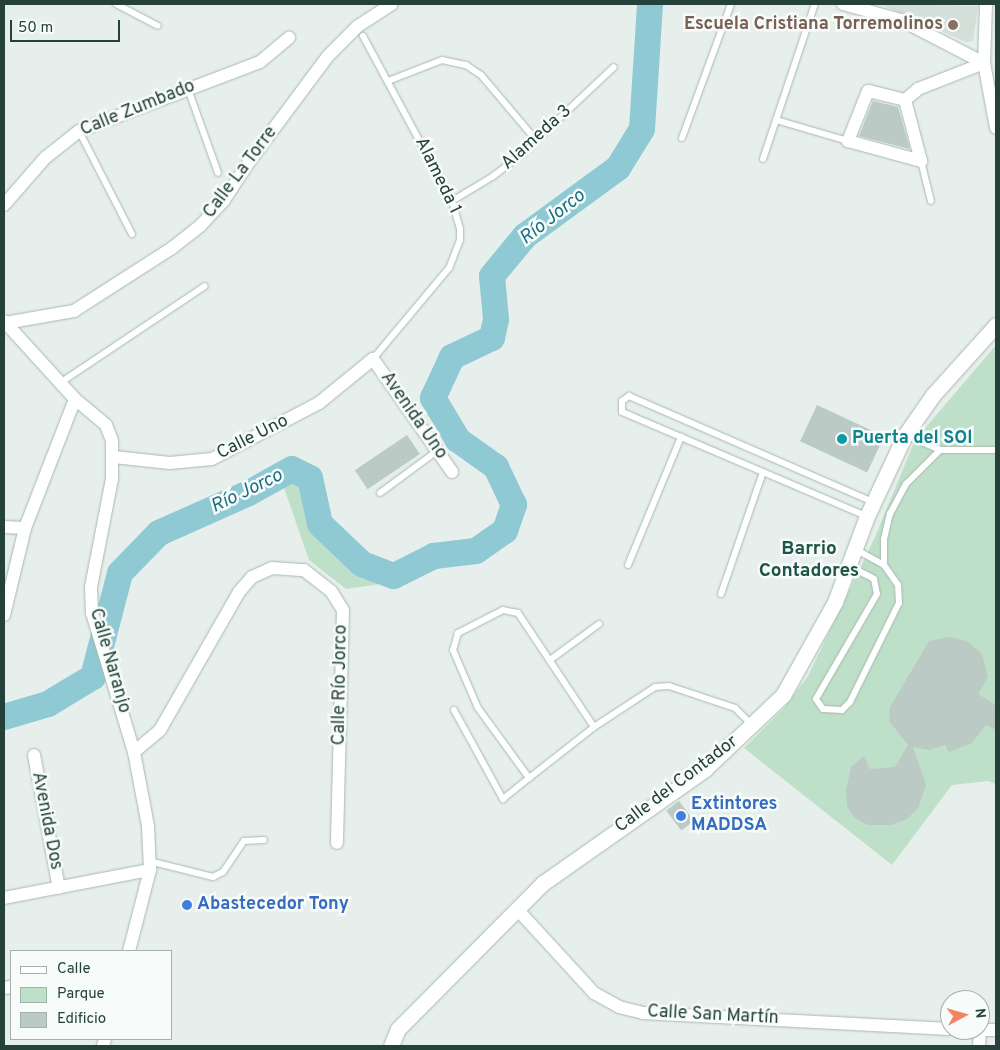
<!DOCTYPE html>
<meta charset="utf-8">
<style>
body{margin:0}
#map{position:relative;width:1000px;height:1050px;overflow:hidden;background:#e6efeb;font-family:Overpass,sans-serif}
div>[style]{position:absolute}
.built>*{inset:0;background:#d4dfda}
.green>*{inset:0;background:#bfe0c8}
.river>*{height:26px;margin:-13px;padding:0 13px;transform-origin:13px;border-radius:13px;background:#8ec9d4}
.building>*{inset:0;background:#bbcac4;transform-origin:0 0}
.roads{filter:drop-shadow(0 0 1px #a8b8b2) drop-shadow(0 0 1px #a8b8b2)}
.lane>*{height:6px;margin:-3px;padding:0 3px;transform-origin:3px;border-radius:3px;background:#fff}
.street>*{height:12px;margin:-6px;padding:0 6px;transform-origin:6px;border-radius:6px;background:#fff}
.secondary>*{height:15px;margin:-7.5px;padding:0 7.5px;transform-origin:7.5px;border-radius:7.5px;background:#fff}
.dots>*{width:14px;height:14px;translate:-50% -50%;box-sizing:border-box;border:2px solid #f7fbf9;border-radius:50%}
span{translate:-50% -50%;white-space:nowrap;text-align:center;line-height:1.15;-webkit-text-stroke:5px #f7fbf9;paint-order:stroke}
.education-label{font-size:18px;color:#785e54;font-weight:700}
.right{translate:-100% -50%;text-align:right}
.street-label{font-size:18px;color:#24423a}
.culture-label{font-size:18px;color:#0d838f;font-weight:700}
.left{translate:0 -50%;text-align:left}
.shop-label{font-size:18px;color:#366cbe;font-weight:700}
.water-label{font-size:19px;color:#1c6f80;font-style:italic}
.neighbourhood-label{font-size:19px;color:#1f5548;font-weight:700}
.frame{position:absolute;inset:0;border:5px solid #24423a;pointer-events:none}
.legend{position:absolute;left:10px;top:950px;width:162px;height:90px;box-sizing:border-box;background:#f7fbf9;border:1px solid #a3b1ad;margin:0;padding:6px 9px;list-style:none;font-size:15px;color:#24423a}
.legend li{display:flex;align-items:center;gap:10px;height:25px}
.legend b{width:25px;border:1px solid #a3b1ad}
.north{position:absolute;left:940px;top:990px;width:50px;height:50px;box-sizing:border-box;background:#f7fbf9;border:1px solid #a3b1ad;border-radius:50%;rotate:84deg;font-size:14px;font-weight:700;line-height:20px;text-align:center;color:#24423a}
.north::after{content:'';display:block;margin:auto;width:18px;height:22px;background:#f4845f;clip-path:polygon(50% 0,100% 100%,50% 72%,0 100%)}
.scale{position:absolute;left:10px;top:20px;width:110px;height:22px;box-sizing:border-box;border:2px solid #24423a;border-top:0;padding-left:6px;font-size:15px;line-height:18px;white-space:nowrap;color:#24423a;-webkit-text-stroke:4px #f7fbf9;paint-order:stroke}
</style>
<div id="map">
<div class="built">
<i style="clip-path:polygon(880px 4px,978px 6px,973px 41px,966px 42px)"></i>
</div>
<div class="green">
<i style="clip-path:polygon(996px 345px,996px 784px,988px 781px,952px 785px,892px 865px,744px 748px,784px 708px,808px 676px,875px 537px,915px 440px)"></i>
<i style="clip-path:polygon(300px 481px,306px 484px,314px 526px,361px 569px,394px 582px,346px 589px,309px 560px,283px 485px)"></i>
</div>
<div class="river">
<i style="left:4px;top:717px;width:46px;rotate:-16.5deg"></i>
<i style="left:48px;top:704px;width:52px;rotate:-31deg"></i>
<i style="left:93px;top:677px;width:107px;rotate:-75.4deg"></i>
<i style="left:120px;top:573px;width:56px;rotate:-45.7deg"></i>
<i style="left:159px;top:533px;width:98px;rotate:-24deg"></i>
<i style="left:249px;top:493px;width:49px;rotate:-29.2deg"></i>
<i style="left:292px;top:469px;width:20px;rotate:27deg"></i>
<i style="left:310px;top:478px;width:47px;rotate:77.7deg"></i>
<i style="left:320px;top:524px;width:58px;rotate:43.6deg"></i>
<i style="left:362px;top:564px;width:34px;rotate:21deg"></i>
<i style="left:394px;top:576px;width:45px;rotate:-26.6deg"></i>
<i style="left:434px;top:556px;width:42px;rotate:-6.8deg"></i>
<i style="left:476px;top:551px;width:35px;rotate:-35deg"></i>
<i style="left:505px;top:531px;width:28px;rotate:-71deg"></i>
<i style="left:514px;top:505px;width:42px;rotate:-115.3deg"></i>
<i style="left:496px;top:467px;width:47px;rotate:-144.6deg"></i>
<i style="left:458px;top:440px;width:49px;rotate:-120.8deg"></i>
<i style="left:433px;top:398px;width:45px;rotate:-65.1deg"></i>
<i style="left:452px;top:357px;width:44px;rotate:-25.4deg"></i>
<i style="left:492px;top:338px;width:19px;rotate:-78deg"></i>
<i style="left:496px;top:319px;width:43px;rotate:-95.3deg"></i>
<i style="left:492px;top:276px;width:52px;rotate:-50.5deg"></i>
<i style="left:525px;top:236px;width:115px;rotate:-36.2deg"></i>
<i style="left:618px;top:168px;width:46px;rotate:-58.4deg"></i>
<i style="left:642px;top:129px;width:125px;rotate:-86.3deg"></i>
</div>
<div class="building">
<i style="clip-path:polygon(873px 101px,898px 107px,910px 149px,859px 136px)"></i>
<i style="left:817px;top:405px;width:74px;height:40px;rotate:25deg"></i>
<i style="left:407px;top:435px;width:23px;height:63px;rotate:56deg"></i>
<i style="clip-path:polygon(949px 637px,967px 641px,982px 654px,988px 677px,978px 694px,996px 705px,996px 730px,986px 725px,972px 743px,949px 752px,945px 745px,929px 750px,913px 747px,926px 785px,918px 808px,907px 819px,892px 825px,867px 825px,854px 817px,847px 806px,846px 790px,851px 767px,864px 756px,870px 769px,895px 767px,908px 745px,889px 721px,890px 707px,929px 641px)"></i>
<i style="left:679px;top:801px;width:25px;height:16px;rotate:53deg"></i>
</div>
<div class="roads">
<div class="lane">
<i style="left:116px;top:4px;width:47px;rotate:27.6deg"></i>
<i style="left:363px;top:36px;width:187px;rotate:61.7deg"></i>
<i style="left:452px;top:201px;width:29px;rotate:74deg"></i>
<i style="left:460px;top:229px;width:11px;rotate:90deg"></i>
<i style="left:460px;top:240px;width:30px;rotate:111deg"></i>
<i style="left:449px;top:268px;width:119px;rotate:129.9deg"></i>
<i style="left:388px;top:81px;width:58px;rotate:-21.3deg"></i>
<i style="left:442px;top:60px;width:25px;rotate:12deg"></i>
<i style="left:466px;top:65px;width:18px;rotate:34deg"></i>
<i style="left:481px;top:75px;width:85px;rotate:49.8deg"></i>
<i style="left:188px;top:89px;width:89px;rotate:70.3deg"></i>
<i style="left:776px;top:120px;width:75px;rotate:16.3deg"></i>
<i style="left:79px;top:131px;width:116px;rotate:62.8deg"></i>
<i style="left:682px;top:138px;width:143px;rotate:-69.9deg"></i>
<i style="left:763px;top:159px;width:163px;rotate:-71.5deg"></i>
<i style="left:921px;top:161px;width:41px;rotate:76deg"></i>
<i style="left:452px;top:201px;width:47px;rotate:-31deg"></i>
<i style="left:492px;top:177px;width:30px;rotate:-37deg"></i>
<i style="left:516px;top:159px;width:134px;rotate:-43.2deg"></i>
<i style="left:60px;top:383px;width:174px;rotate:-33.8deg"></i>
<i style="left:905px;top:435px;width:38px;rotate:23deg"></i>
<i style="left:940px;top:450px;width:56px"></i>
<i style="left:380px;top:493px;width:71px;rotate:-36.4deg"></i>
<i style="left:866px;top:516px;width:265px;rotate:-156.9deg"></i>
<i style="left:622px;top:412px;width:11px;rotate:-90deg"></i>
<i style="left:622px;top:401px;width:9px;rotate:-36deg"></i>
<i style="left:629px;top:396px;width:266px;rotate:23.5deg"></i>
<i style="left:628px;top:565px;width:139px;rotate:-67.5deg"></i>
<i style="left:884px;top:565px;width:26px;rotate:-90deg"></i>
<i style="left:884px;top:539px;width:26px;rotate:-77deg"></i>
<i style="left:890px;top:514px;width:34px;rotate:-62deg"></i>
<i style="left:906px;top:484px;width:48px;rotate:-45deg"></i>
<i style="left:849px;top:566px;width:28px;rotate:27deg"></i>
<i style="left:874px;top:579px;width:15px;rotate:79deg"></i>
<i style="left:877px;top:594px;width:121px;rotate:120.2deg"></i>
<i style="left:816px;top:699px;width:12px;rotate:55deg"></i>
<i style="left:823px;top:709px;width:19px;rotate:3deg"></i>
<i style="left:842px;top:710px;width:11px;rotate:-45deg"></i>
<i style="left:850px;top:702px;width:110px;rotate:-63.7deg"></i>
<i style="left:899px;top:603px;width:18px;rotate:-93deg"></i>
<i style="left:898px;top:585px;width:24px;rotate:-125deg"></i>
<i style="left:884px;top:565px;width:33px;rotate:-151deg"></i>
<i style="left:721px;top:594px;width:129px;rotate:-71deg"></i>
<i style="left:550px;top:660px;width:61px;rotate:-36.3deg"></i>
<i style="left:454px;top:710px;width:102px;rotate:61.2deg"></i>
<i style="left:503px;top:799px;width:33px;rotate:-39deg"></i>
<i style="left:594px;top:727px;width:137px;rotate:-123.7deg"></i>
<i style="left:518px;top:613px;width:15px;rotate:-169deg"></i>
<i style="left:503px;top:610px;width:51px;rotate:152.9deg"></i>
<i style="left:458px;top:633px;width:18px;rotate:106deg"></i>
<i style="left:453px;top:650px;width:63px;rotate:66.7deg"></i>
<i style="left:478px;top:708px;width:87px;rotate:53.9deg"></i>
<i style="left:529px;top:778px;width:83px;rotate:-38.1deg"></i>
<i style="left:594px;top:727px;width:73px;rotate:-33.3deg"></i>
<i style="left:655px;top:687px;width:14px;rotate:-4deg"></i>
<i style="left:669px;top:686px;width:70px;rotate:18.4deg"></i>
<i style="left:735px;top:708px;width:24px;rotate:45deg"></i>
<i style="left:149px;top:861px;width:66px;rotate:14deg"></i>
<i style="left:213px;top:877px;width:11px;rotate:-27deg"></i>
<i style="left:223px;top:872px;width:37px;rotate:-56deg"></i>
<i style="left:244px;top:841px;width:20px;rotate:-3deg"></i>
</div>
<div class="street">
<i style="left:843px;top:4px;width:60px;rotate:15.4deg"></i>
<i style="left:901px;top:20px;width:93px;rotate:27.4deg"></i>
<i style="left:986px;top:4px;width:59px;rotate:91.9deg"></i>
<i style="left:984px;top:63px;width:66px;rotate:79.5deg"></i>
<i style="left:905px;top:100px;width:38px;rotate:-166deg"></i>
<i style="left:868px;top:91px;width:54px;rotate:111.8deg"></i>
<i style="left:848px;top:141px;width:76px;rotate:15.3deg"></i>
<i style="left:921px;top:161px;width:63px;rotate:-104.7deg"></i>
<i style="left:905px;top:100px;width:17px;rotate:-40deg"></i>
<i style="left:918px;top:89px;width:71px;rotate:-21.5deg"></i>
<i style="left:4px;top:205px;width:62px;rotate:-48.9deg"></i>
<i style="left:45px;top:158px;width:43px;rotate:-38.5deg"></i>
<i style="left:79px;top:131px;width:194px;rotate:-20.9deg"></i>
<i style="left:260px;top:62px;width:38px;rotate:-40deg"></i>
<i style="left:4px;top:321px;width:105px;rotate:47.7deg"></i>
<i style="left:75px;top:399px;width:40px;rotate:40deg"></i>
<i style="left:106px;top:425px;width:17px;rotate:69deg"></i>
<i style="left:112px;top:441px;width:38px;rotate:90deg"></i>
<i style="left:112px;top:479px;width:110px;rotate:101deg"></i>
<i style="left:91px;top:587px;width:26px;rotate:88deg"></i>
<i style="left:92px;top:613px;width:145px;rotate:73.2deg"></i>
<i style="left:134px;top:752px;width:75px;rotate:79.3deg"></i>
<i style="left:148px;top:826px;width:44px;rotate:87.4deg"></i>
<i style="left:150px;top:870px;width:84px;rotate:104.5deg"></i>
<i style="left:5px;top:323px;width:70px;rotate:-9.9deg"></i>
<i style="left:74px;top:311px;width:117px;rotate:-32.7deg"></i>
<i style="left:172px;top:248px;width:36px;rotate:-38deg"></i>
<i style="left:200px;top:226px;width:35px;rotate:-47deg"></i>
<i style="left:224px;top:200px;width:45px;rotate:-56.7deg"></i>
<i style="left:249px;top:162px;width:132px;rotate:-53.3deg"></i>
<i style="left:328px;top:56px;width:42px;rotate:-45deg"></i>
<i style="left:358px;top:26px;width:40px;rotate:-32.9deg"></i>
<i style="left:114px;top:457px;width:56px;rotate:6.1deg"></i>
<i style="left:170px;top:463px;width:42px;rotate:-5.4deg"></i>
<i style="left:212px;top:459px;width:121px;rotate:-27.6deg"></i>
<i style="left:319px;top:403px;width:70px;rotate:-39.2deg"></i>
<i style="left:373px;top:359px;width:138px;rotate:55deg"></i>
<i style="left:4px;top:527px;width:21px;rotate:3deg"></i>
<i style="left:4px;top:615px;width:89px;rotate:-76.4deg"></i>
<i style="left:25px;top:528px;width:138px;rotate:-68.8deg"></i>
<i style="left:134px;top:752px;width:34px;rotate:-40deg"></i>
<i style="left:160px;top:730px;width:159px;rotate:-60.2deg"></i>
<i style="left:239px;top:592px;width:20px;rotate:-49deg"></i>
<i style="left:252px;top:577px;width:22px;rotate:-24deg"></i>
<i style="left:272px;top:568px;width:32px;rotate:4deg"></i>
<i style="left:304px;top:570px;width:34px;rotate:38deg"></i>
<i style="left:331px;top:591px;width:22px;rotate:58deg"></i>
<i style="left:343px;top:610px;width:233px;rotate:91.5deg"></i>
<i style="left:34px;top:755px;width:135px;rotate:79.4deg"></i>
<i style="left:4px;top:898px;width:149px;rotate:-10.9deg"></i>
<i style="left:517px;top:909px;width:114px;rotate:47.5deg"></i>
<i style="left:594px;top:993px;width:29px;rotate:29deg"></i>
<i style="left:619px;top:1007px;width:25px;rotate:14deg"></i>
<i style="left:643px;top:1013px;width:307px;rotate:3deg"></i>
<i style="left:4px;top:988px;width:7px;rotate:-8deg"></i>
<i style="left:973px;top:1030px;width:23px"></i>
<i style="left:103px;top:1046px;width:7px;rotate:-74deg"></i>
<i style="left:979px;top:1046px;width:16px;rotate:-86deg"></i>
</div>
<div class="secondary">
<i style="left:391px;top:1046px;width:18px;rotate:-68deg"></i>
<i style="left:398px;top:1029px;width:206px;rotate:-45.2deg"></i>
<i style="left:543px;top:883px;width:198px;rotate:-35.1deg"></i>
<i style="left:705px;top:769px;width:108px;rotate:-43.5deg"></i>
<i style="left:783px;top:695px;width:107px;rotate:-60.8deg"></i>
<i style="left:835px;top:602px;width:92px;rotate:-69.6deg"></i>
<i style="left:867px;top:516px;width:89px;rotate:-64.9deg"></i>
<i style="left:905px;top:435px;width:49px;rotate:-55deg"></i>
<i style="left:933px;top:395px;width:94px;rotate:-48deg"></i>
</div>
</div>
<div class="dots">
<i style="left:953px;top:25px;background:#8d6e63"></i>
<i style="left:842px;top:439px;background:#0f9aa8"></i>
<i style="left:681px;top:816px;background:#3f7fe0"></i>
<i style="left:187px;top:905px;background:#3f7fe0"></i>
</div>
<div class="education-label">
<span class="right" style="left:943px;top:25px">Escuela Cristiana Torremolinos</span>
</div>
<div class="street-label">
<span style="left:138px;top:109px;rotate:-22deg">Calle Zumbado</span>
<span style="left:537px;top:138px;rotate:-42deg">Alameda 3</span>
<span style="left:241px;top:173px;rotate:-53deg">Calle La Torre</span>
<span style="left:437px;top:176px;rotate:64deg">Alameda 1</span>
<span style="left:413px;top:416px;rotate:55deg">Avenida Uno</span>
<span style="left:253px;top:438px;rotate:-27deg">Calle Uno</span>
<span style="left:109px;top:661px;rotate:74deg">Calle Naranjo</span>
<span style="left:341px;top:685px;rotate:-89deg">Calle Río Jorco</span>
<span style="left:677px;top:785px;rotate:-37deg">Calle del Contador</span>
<span style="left:46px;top:821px;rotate:79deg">Avenida Dos</span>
<span style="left:713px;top:1016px;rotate:3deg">Calle San Martín</span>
</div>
<div class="culture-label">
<span class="left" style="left:852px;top:439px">Puerta del SOl</span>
</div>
<div class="shop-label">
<span class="left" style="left:691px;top:816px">Extintores<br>MADDSA</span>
<span class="left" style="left:197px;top:905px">Abastecedor Tony</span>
</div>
<div class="water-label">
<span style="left:553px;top:218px;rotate:-38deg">Río Jorco</span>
<span style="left:247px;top:492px;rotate:-26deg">Río Jorco</span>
</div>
<div class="neighbourhood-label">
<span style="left:809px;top:561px">Barrio<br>Contadores</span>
</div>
<div class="frame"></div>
<ul class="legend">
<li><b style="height:6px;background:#fff"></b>Calle</li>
<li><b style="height:14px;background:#bfe0c8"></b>Parque</li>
<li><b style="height:14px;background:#bbcac4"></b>Edificio</li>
</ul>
<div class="north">N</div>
<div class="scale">50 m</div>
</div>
